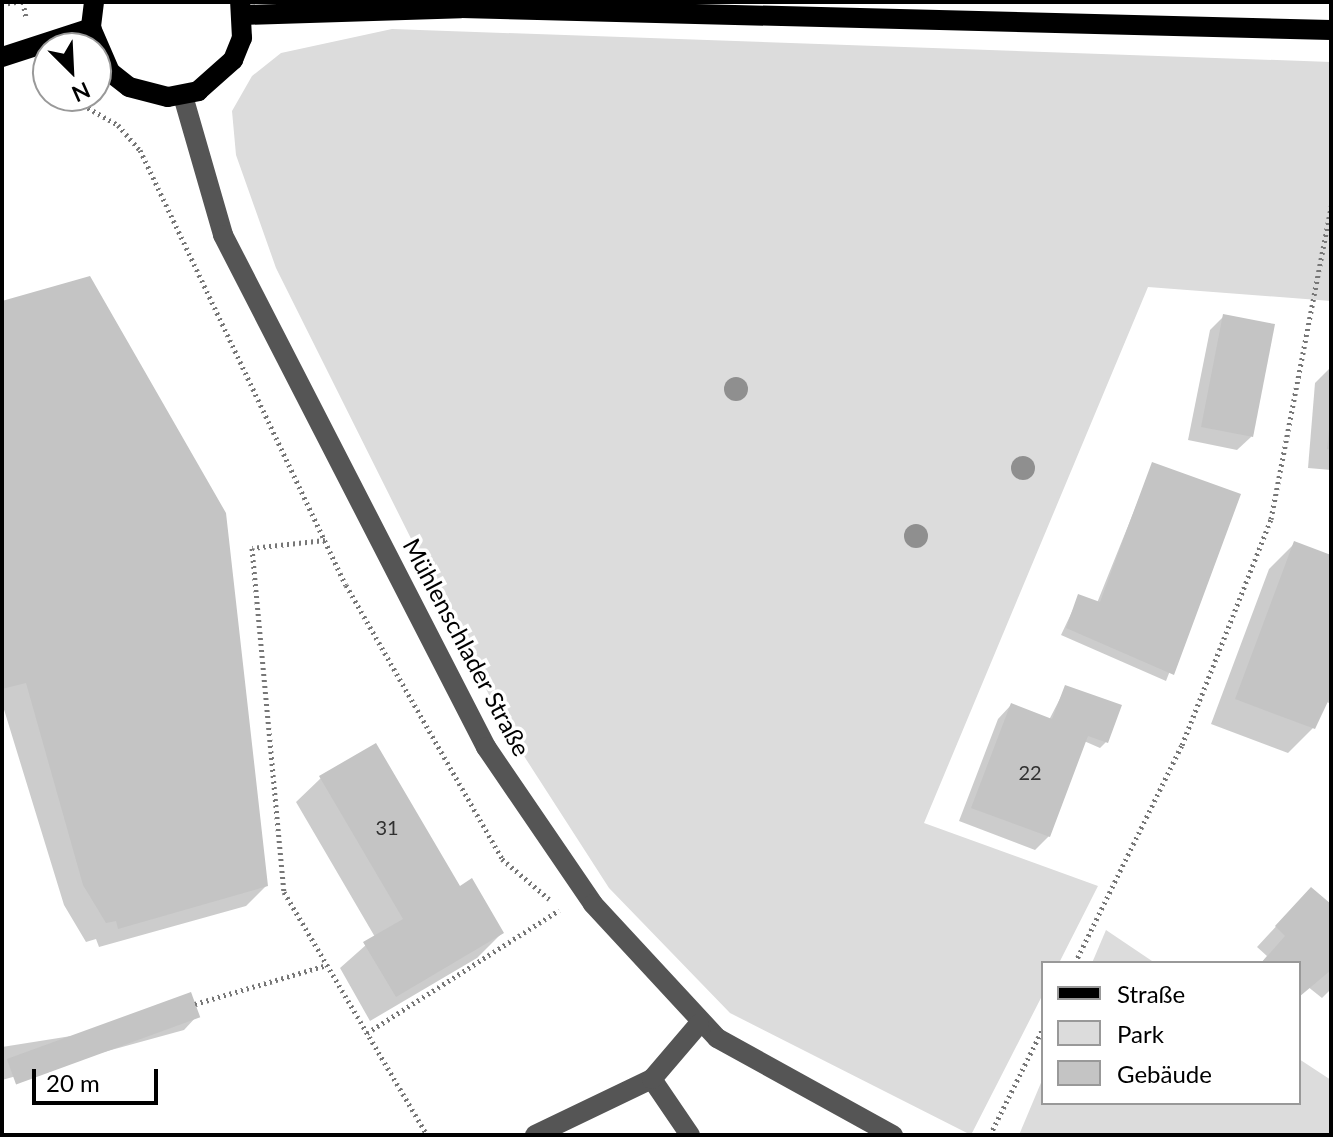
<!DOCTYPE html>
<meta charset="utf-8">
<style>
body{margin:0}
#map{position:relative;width:1333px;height:1137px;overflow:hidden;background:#fff;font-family:Lato,sans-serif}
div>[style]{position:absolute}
.green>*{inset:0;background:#dcdcdc}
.shadow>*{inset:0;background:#0003}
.building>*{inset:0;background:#c4c4c4;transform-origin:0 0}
.path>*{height:5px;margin-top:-2.5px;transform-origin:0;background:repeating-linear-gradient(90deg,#777 0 2px,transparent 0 6px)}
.minor>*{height:20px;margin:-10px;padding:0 10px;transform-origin:10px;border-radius:10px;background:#555}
.major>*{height:20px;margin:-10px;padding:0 10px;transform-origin:10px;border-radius:10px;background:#000}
.trees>*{width:24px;height:24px;margin:-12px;border-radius:50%;background:#8f8f8f}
span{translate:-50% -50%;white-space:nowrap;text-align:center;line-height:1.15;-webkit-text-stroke:7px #fff;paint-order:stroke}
.number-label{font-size:20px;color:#313131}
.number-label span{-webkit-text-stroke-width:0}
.street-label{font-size:24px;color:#000}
.frame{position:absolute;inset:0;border:4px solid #000;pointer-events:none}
.legend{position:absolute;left:1041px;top:961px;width:260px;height:144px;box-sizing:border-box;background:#fff;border:2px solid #999;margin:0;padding:10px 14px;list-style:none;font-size:24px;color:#000}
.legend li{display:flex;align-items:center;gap:16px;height:40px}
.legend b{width:40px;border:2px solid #999}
.north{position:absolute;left:32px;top:32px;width:80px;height:80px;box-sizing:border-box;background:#fff;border:2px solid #999;border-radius:50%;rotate:156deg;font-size:22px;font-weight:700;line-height:32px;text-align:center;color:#000}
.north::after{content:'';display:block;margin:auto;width:28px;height:36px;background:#000;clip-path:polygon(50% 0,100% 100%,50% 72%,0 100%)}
.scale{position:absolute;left:32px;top:1069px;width:126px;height:36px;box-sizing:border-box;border:4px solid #000;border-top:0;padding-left:10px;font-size:24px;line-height:28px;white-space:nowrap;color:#000;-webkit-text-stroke:6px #fff;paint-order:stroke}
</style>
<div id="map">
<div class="green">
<i style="clip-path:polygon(392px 29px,1331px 62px,1331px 301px,1148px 287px,924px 823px,1098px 886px,1059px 963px,1043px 963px,1043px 994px,971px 1135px,730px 1013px,609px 888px,504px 725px,276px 268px,236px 155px,232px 111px,252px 76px,281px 53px)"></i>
<i style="clip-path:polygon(1106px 930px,1155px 963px,1092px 963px)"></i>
<i style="clip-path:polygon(1299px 1059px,1331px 1080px,1331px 1135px,1019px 1135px,1043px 1078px,1043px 1103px,1299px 1103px)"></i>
</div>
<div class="shadow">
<i style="clip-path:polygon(2px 303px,266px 886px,246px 906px,99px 947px,96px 939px,86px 942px,64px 905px,2px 703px)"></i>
<i style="clip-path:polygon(1224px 316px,1251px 437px,1237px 450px,1188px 440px,1210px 330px)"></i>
<i style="clip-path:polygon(1331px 367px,1331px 470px,1308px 468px,1315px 383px)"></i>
<i style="clip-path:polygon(1153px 464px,1238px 495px,1166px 681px,1061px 635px,1079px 597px,1097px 603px)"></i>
<i style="clip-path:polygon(1294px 544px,1331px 558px,1331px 704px,1323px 700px,1313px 728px,1288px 753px,1211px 724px,1269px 569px)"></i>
<i style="clip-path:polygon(1066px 687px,1106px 742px,1100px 748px,1084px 741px,1049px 836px,1035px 850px,959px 821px,998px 719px,1011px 705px,1049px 720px)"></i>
<i style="clip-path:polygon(321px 778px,459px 889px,502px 933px,477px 958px,370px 1021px,340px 968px,375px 937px,296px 802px)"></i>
<i style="clip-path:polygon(1331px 907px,1331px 989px,1322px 998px,1307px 986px,1299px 994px,1299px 963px,1261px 963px,1267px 956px,1257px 947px,1292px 909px)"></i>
<i style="clip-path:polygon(197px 1016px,184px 1030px,2px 1080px,2px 1047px)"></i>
</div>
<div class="building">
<i style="clip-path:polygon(90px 276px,226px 513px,268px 886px,118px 929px,116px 921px,106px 923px,83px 885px,26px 683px,2px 689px,2px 301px)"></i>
<i style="left:1223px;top:314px;width:53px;height:115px;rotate:11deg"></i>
<i style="clip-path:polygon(1329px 429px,1331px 429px,1331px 450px,1327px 449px)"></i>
<i style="clip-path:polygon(1152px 462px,1241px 494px,1174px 675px,1066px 628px,1078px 594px,1100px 602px)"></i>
<i style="clip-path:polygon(1294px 541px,1331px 555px,1331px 695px,1315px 729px,1235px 699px)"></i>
<i style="clip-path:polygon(1065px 685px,1122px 705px,1108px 743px,1088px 736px,1050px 837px,971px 808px,1011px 703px,1052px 719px)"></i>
<i style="clip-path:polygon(376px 743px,460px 886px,472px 878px,504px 933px,396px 997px,363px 942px,403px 919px,319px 776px)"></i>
<i style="clip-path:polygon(1311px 887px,1331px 904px,1331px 970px,1299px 997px,1299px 963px,1261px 963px,1285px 936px,1275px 926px)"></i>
<i style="left:191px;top:992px;width:27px;height:196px;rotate:70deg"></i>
</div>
<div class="path">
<i style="left:23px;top:2px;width:15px;rotate:79deg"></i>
<i style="left:2px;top:4px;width:14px;rotate:-8deg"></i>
<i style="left:37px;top:78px;width:18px;rotate:52deg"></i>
<i style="left:67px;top:96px;width:59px;rotate:29.6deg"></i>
<i style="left:118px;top:125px;width:33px;rotate:49deg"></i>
<i style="left:140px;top:150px;width:481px;rotate:64.7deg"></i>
<i style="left:346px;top:585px;width:315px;rotate:60.3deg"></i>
<i style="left:502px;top:859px;width:62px;rotate:40.4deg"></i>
<i style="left:325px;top:540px;width:73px;rotate:173.7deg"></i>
<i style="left:252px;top:548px;width:345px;rotate:84.7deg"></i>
<i style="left:284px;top:892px;width:282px;rotate:59.5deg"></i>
<i style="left:1075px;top:963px;width:243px;rotate:-63.9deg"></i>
<i style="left:1182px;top:745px;width:243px;rotate:-68.5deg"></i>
<i style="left:1271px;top:519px;width:319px;rotate:-79.1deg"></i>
<i style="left:195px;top:1004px;width:138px;rotate:-16.5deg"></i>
<i style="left:367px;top:1033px;width:228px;rotate:-32.6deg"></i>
<i style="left:990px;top:1135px;width:119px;rotate:-63.6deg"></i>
</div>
<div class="minor">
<i style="left:183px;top:96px;width:145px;rotate:73.9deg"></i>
<i style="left:223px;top:235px;width:576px;rotate:62.81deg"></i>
<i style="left:486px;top:747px;width:190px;rotate:55.7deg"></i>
<i style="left:593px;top:904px;width:183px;rotate:47.2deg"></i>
<i style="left:717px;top:1038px;width:201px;rotate:28.9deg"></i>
<i style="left:535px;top:1135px;width:130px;rotate:-25.6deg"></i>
<i style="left:690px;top:1135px;width:68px;rotate:-124.2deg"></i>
<i style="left:652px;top:1079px;width:72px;rotate:-49.5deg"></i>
</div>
<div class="major">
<i style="left:94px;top:2px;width:26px;rotate:97deg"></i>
<i style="left:91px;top:28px;width:48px;rotate:66.6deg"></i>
<i style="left:110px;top:72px;width:24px;rotate:38deg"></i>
<i style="left:129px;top:87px;width:40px;rotate:14.4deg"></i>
<i style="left:168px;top:97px;width:31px;rotate:-11deg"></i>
<i style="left:198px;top:91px;width:47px;rotate:-41.5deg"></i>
<i style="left:233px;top:60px;width:24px;rotate:-68deg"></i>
<i style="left:242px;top:38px;width:36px;rotate:-93deg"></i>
<i style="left:243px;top:15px;width:218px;rotate:-1.8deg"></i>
<i style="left:461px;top:8px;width:870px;rotate:1.45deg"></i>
<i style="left:2px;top:57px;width:94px;rotate:-18deg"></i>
</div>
<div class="trees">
<i style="left:736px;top:389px"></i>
<i style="left:1023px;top:468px"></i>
<i style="left:916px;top:536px"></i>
</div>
<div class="number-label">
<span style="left:1030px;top:772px">22</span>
<span style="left:387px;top:827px">31</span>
</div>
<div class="street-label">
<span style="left:467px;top:647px;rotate:62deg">Mühlenschlader Straße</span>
</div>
<div class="frame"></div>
<ul class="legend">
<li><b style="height:10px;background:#000"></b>Straße</li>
<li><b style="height:22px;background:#dcdcdc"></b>Park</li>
<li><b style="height:22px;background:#c4c4c4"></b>Gebäude</li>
</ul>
<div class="north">N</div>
<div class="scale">20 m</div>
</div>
